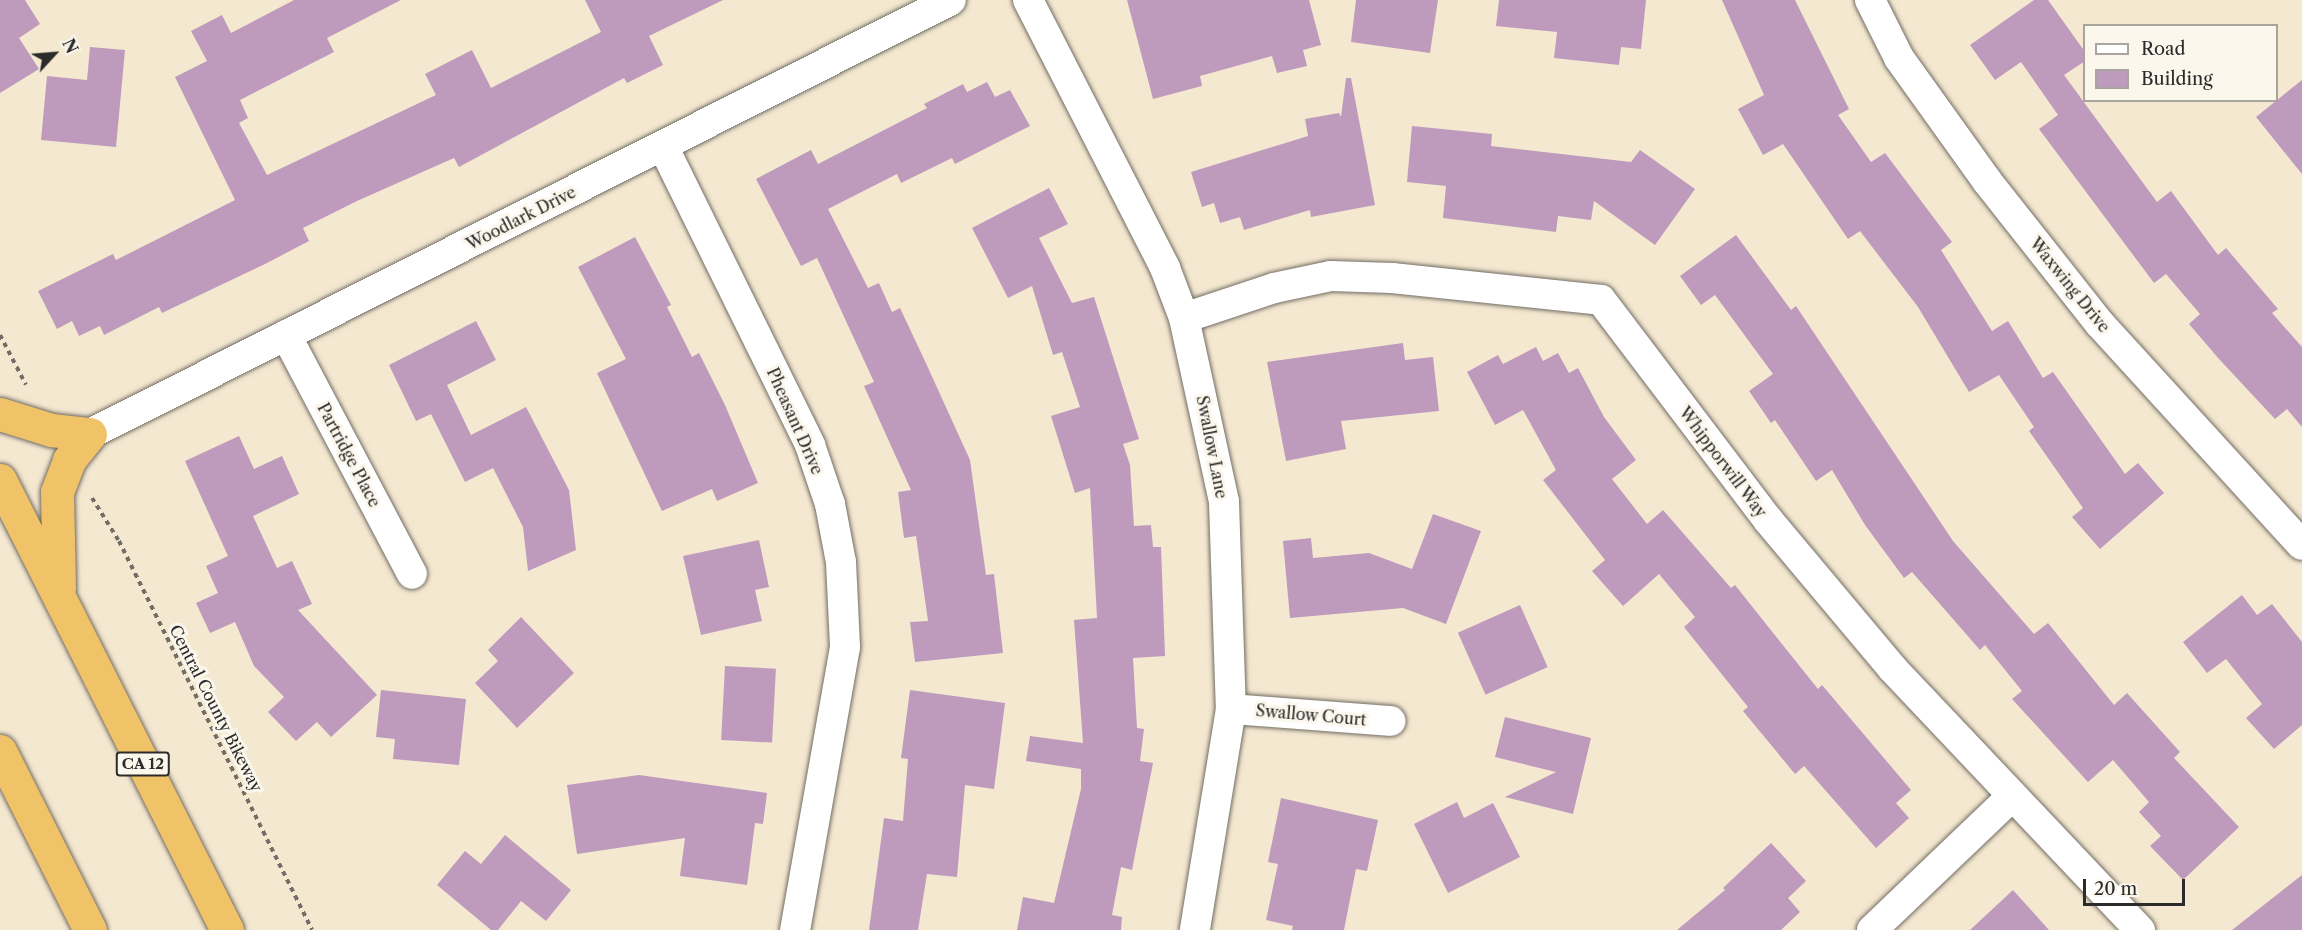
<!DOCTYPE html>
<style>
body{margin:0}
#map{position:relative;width:2302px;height:930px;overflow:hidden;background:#f5e8d0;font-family:"Libre Caslon Text",serif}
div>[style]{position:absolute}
.building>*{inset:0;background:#be9bbc;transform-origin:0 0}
.path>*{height:4px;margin-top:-2px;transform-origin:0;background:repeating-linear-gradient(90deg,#726d65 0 4.5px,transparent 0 9px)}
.roads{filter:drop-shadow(0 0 2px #726d65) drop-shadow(0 0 2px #726d65)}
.street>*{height:30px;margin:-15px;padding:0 15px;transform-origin:15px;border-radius:15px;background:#fff}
.highway>*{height:33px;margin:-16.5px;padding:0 16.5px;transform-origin:16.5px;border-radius:16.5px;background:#f1c369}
span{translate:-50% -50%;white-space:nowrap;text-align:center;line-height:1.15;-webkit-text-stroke:6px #fbf7ec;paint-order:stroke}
.shield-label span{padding:2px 4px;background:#fbf7ec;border:2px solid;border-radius:4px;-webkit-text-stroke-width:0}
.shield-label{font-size:15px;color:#2b2b2b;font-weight:700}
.street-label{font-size:16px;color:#2b2b2b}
.legend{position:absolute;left:2083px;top:24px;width:195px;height:78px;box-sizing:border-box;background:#fbf7ec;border:2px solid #a8a59f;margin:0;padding:8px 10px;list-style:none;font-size:18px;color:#2b2b2b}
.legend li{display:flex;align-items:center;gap:12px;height:30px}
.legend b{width:30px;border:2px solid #a8a59f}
.north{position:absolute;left:24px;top:24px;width:60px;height:60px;-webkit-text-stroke:4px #fbf7ec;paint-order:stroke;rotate:64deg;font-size:16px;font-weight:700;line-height:24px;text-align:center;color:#2b2b2b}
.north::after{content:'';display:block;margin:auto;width:21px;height:27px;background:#2b2b2b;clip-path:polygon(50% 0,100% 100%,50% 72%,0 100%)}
.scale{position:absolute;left:2083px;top:879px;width:102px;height:27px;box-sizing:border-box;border:3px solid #2b2b2b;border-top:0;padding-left:8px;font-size:18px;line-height:21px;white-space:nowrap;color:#2b2b2b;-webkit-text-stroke:4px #fbf7ec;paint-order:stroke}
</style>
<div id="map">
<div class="building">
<i style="clip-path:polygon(0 0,25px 0,40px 24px,19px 38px,39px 69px,0 93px)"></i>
<i style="clip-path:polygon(294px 0,401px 0,327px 38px,334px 52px,240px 100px,248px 118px,239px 123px,267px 175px,436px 95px,425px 74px,472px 50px,491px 88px,601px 32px,585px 0,723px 0,649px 36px,663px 65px,627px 83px,624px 78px,459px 167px,454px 158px,357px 201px,303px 228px,309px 241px,267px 263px,162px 313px,159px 307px,104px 335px,100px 326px,79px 336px,72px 321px,57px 329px,38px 291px,113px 254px,116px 260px,235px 200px,175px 77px,207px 61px,191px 31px,222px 15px,231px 33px)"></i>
<i style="clip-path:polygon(1127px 0,1309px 0,1321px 45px,1303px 50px,1307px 66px,1277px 73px,1272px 56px,1200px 76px,1202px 86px,1153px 99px)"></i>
<i style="clip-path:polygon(1356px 0,1438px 0,1430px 53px,1351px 42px)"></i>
<i style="clip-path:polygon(1499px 0,1646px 0,1641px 49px,1621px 47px,1619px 65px,1554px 58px,1557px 32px,1496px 26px)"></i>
<i style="clip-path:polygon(1722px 0,1795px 0,1849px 109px,1838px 115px,1871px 162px,1885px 153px,1952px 242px,1941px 250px,1992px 331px,2008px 321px,2043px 378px,2053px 372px,2125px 474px,2138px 463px,2164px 493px,2100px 549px,2072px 517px,2083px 508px,2029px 431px,2034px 427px,1999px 375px,1969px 392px,1918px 307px,1860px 231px,1848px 239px,1783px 144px,1763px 155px,1738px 109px,1764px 95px)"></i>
<i style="clip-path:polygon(2034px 0,2048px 0,2085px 52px,2085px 61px,2064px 75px,2157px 202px,2171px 191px,2218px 255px,2226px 248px,2278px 309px,2272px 313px,2302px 347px,2302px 427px,2287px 409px,2275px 419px,2219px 359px,2189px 324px,2200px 314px,2166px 274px,2154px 283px,2039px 129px,2058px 115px,2021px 62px,1995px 80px,1970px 45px)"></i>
<i style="clip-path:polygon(90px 47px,125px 50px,116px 147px,41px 140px,47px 76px,87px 80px)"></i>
<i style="clip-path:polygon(1346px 78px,1351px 78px,1375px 205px,1311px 217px,1310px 210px,1244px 230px,1240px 217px,1220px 223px,1214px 203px,1202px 207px,1191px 172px,1308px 136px,1305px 119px,1339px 113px,1341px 117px)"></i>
<i style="clip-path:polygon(2302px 80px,2302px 174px,2256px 117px)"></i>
<i style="clip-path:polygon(987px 82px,995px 97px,1010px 90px,1030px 126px,955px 164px,952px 158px,901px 183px,897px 174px,828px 209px,868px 288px,879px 283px,892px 312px,900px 308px,924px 359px,970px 460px,986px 575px,994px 574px,1003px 653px,915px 662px,910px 622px,928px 621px,916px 536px,904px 538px,898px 492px,911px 490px,864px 386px,874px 382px,817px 258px,801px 266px,756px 179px,811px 150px,818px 164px,927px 108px,924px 104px,963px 84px,967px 92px)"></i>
<i style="clip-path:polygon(1412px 126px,1492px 134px,1491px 146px,1631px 162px,1640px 150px,1695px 189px,1655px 245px,1594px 201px,1591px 220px,1558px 216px,1556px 232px,1443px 218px,1446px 186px,1407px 182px)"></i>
<i style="clip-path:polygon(1049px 188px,1068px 224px,1039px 238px,1072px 303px,1094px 297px,1139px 439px,1123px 444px,1130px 465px,1134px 526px,1151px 525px,1153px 547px,1161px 547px,1165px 656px,1133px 658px,1137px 728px,1144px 729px,1140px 761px,1153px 763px,1132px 870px,1121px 867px,1112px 915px,1122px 917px,1121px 930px,1017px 930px,1023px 897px,1054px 903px,1081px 789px,1081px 769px,1026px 761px,1030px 736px,1083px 743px,1074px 620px,1097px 618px,1090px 488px,1075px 493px,1051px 416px,1080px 407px,1062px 352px,1053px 355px,1032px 286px,1008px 298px,972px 228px)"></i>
<i style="clip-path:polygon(1736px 235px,1791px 310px,1796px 306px,1953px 541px,2034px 634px,2048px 623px,2114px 705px,2127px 693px,2180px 752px,2174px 758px,2239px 827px,2183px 880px,2150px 846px,2161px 836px,2139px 812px,2149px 802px,2113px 760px,2088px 782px,2012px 699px,2022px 691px,1985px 645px,1980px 650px,1912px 572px,1904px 578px,1865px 525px,1832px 470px,1816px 481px,1775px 420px,1771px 423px,1749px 391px,1773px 374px,1715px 295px,1701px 305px,1680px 276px)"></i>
<i style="clip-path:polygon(635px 237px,671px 305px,667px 307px,692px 357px,699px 353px,725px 405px,758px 483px,717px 501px,712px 489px,662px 511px,597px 373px,626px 359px,578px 267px)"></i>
<i style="clip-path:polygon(476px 321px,496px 360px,447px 385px,471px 435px,526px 407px,569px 490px,576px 550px,528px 571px,523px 527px,493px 468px,465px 482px,431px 414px,416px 421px,389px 365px)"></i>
<i style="clip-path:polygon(1403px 343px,1405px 360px,1433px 357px,1439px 411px,1341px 421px,1346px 449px,1286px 461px,1267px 362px)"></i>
<i style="clip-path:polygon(1536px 347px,1543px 361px,1558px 353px,1569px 373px,1578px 368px,1604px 417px,1636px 460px,1612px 479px,1647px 524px,1663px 510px,1731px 588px,1735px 585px,1818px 689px,1822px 685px,1911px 790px,1896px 803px,1909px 818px,1876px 848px,1804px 766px,1795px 774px,1743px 711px,1748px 707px,1684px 627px,1695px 617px,1659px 574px,1623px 606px,1592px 571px,1605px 560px,1543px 480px,1556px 470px,1523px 410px,1495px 425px,1467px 372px,1498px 355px,1503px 364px)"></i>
<i style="clip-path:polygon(239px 436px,254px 469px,282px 456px,299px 494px,253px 516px,277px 568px,292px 561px,312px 604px,298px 610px,377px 695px,331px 737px,317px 722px,296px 741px,268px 712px,284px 697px,254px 666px,235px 622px,210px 633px,196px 603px,218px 593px,206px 566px,228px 556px,185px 461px)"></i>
<i style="clip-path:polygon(1433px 514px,1481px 531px,1446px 624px,1403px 608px,1290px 618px,1283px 541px,1311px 538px,1313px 558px,1369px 553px,1412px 569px)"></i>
<i style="clip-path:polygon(759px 540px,769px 587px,755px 590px,762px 621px,701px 635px,683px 556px)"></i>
<i style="clip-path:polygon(2242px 595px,2257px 615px,2272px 604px,2302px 642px,2302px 725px,2274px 749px,2246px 718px,2262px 704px,2226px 659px,2207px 673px,2183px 642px)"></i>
<i style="left:1520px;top:605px;width:68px;height:68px;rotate:66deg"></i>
<i style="clip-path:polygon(521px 617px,574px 673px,517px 728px,475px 683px,498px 661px,488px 650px)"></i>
<i style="left:725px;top:666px;width:51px;height:74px;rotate:3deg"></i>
<i style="clip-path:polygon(381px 690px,466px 699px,459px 765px,393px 759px,395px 739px,376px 737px)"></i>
<i style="clip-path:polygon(910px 690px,1005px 703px,994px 789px,965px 785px,957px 877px,927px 874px,918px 930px,869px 930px,884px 818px,903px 821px,908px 759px,901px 758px)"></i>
<i style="clip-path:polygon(1505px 717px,1591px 738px,1573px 814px,1505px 797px,1556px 772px,1495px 757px)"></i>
<i style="clip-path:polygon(639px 775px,767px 793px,763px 824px,755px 823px,747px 885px,680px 876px,685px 838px,577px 854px,567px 785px)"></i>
<i style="clip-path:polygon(1281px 798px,1378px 820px,1367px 871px,1356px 869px,1344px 930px,1292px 930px,1293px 926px,1266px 920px,1278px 864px,1268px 862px)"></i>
<i style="clip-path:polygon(1457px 802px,1464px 818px,1493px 803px,1520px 857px,1448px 893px,1414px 824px)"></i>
<i style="clip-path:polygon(505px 835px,571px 890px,546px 921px,521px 901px,498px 930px,491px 930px,437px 885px,465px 851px,481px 864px)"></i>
<i style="clip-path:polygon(1771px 843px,1806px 881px,1788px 898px,1800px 912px,1781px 930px,1677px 930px,1725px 890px,1723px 888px)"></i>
<i style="clip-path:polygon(2302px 875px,2302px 930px,2232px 930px)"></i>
<i style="clip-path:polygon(2013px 890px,2049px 930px,1970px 930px)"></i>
</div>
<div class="path">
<i style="left:0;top:335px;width:56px;rotate:62.5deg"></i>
<i style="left:92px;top:498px;width:51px;rotate:57.9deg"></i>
<i style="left:119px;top:541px;width:434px;rotate:63.6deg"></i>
</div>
<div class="roads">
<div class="street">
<i style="left:1028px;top:0;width:301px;rotate:62.9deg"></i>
<i style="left:1165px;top:268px;width:53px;rotate:69.2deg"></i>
<i style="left:1184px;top:318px;width:188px;rotate:77.7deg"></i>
<i style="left:1224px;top:502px;width:207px;rotate:88.1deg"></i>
<i style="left:1231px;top:709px;width:224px;rotate:99.3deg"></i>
<i style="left:1870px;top:0;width:65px;rotate:63.4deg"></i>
<i style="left:1899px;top:58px;width:151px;rotate:54.4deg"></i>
<i style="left:1987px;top:181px;width:182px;rotate:51.7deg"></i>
<i style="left:2100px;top:324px;width:299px;rotate:47.6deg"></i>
<i style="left:663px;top:146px;width:333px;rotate:63.8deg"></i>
<i style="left:810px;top:445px;width:62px;rotate:71.3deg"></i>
<i style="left:830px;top:504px;width:59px;rotate:79.3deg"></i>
<i style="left:841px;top:562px;width:85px;rotate:87.3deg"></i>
<i style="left:845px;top:647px;width:287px;rotate:100deg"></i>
<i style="left:1184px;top:318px;width:95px;rotate:-18.4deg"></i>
<i style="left:1274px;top:288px;width:58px;rotate:-11.9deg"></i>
<i style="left:1331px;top:276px;width:61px;rotate:1.9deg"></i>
<i style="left:1392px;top:278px;width:210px;rotate:6deg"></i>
<i style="left:1601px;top:300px;width:276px;rotate:52.8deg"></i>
<i style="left:1768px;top:520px;width:193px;rotate:50deg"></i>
<i style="left:1892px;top:668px;width:361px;rotate:46.6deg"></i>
<i style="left:286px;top:335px;width:270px;rotate:62.2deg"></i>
<i style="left:90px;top:434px;width:964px;rotate:-26.75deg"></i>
<i style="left:1231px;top:709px;width:160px;rotate:4.3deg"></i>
<i style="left:1872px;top:930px;width:192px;rotate:-43.7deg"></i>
</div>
<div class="highway">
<i style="left:0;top:414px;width:53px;rotate:17.4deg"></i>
<i style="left:51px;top:430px;width:39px;rotate:6deg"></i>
<i style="left:0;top:480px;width:504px;rotate:63.23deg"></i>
<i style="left:59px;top:588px;width:96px;rotate:-91.2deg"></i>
<i style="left:57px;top:492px;width:34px;rotate:-69deg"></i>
<i style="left:69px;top:460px;width:33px;rotate:-51deg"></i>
<i style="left:0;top:751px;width:200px;rotate:63.3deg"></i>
</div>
</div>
<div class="shield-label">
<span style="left:143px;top:764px">CA 12</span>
</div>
<div class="street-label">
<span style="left:521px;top:218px;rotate:-27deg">Woodlark Drive</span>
<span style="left:2070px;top:285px;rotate:51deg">Waxwing Drive</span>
<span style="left:795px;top:421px;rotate:66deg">Pheasant Drive</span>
<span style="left:1212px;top:447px;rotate:79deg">Swallow Lane</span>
<span style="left:349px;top:455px;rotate:62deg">Partridge Place</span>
<span style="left:1723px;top:462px;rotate:53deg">Whipporwill Way</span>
<span style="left:216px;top:708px;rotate:63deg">Central County Bikeway</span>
<span style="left:1311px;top:715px;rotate:5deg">Swallow Court</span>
</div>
<ul class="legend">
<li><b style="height:8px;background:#fff"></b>Road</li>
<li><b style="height:16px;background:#be9bbc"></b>Building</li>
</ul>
<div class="north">N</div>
<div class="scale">20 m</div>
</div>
